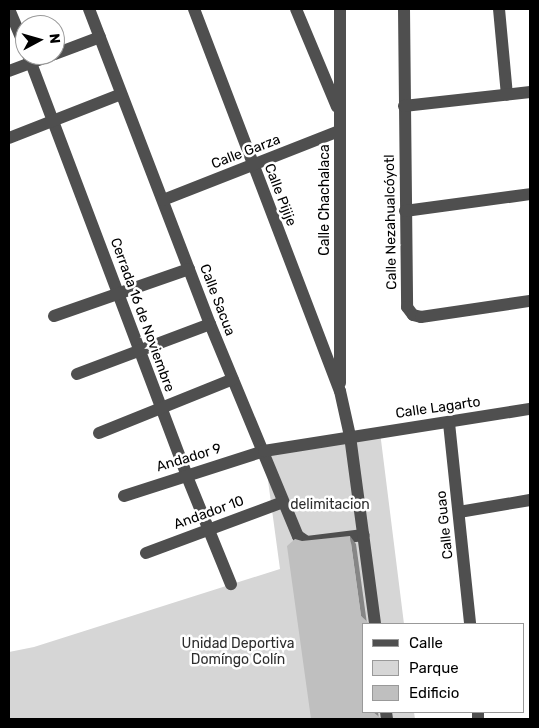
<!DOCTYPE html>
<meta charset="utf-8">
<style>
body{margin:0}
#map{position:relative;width:539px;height:728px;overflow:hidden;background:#fff;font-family:Rubik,sans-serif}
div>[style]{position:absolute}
.green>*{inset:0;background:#d6d6d6}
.minor>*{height:12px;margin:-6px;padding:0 6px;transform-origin:6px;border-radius:6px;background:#4f4f4f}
.shaded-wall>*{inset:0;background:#868686}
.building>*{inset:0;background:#bfbfbf}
span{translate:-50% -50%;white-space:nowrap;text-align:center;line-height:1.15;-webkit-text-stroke:5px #fff;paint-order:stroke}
.street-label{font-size:14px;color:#000}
.park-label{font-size:14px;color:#2d2d2d}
.frame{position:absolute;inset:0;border:10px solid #000;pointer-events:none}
.legend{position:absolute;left:362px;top:623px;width:162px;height:90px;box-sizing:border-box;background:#fff;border:1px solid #999;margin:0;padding:6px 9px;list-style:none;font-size:15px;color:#000}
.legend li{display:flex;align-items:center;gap:10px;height:25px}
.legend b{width:25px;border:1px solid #999}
.north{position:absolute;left:15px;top:15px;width:50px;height:50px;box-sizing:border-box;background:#fff;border:1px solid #999;border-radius:50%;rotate:84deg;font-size:14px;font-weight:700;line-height:20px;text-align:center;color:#000}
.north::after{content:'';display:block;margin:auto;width:18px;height:22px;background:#000;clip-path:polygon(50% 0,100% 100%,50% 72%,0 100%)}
</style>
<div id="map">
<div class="green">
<i style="clip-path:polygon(380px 432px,404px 624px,363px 624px,363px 712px,414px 712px,415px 719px,9px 719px,9px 652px,34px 647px,280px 569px,264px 451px)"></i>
</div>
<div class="minor">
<i style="left:9px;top:9px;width:41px;rotate:67.2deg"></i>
<i style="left:89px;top:9px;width:337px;rotate:69deg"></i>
<i style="left:210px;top:324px;width:230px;rotate:67.5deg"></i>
<i style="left:298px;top:536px;width:11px;rotate:34deg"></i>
<i style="left:307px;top:542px;width:57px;rotate:-7deg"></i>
<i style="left:194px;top:9px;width:409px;rotate:69.1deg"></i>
<i style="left:340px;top:391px;width:46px;rotate:77.5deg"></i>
<i style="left:350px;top:436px;width:190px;rotate:82.4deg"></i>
<i style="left:296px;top:9px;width:106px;rotate:67.3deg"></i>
<i style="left:404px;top:9px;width:298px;rotate:89.4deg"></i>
<i style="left:407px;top:307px;width:10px;rotate:53deg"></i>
<i style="left:413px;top:315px;width:8px;rotate:14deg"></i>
<i style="left:421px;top:317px;width:110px;rotate:-8.4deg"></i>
<i style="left:499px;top:9px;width:86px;rotate:84.7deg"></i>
<i style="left:55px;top:54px;width:48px;rotate:-20.7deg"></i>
<i style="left:28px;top:55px;width:448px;rotate:69.3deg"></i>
<i style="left:186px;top:474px;width:119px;rotate:67.8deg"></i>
<i style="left:9px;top:71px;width:46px;rotate:-20.4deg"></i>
<i style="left:404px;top:106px;width:127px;rotate:-6.3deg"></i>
<i style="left:9px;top:138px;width:120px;rotate:-21.4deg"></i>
<i style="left:163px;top:200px;width:189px;rotate:-21.4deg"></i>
<i style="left:405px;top:211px;width:126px;rotate:-7.7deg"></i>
<i style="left:54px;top:316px;width:143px;rotate:-19.2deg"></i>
<i style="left:77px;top:374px;width:142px;rotate:-20.6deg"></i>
<i style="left:340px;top:383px;width:374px;rotate:-90deg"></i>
<i style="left:449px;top:423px;width:202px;rotate:84deg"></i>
<i style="left:99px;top:433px;width:144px;rotate:-21.9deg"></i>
<i style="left:124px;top:496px;width:147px;rotate:-17.8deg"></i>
<i style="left:264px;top:451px;width:269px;rotate:-9deg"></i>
<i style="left:459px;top:512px;width:72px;rotate:-9.6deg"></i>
<i style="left:146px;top:553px;width:146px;rotate:-20.4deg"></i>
<i style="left:386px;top:712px;width:7px;rotate:82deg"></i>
<i style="left:478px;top:712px;width:7px;rotate:90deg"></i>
</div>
<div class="shaded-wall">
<i style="clip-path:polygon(350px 536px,356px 544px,367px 624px,361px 616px)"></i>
<i style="clip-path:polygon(373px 712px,378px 712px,379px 719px)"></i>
</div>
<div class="building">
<i style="clip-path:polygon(350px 536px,361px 616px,370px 624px,363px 624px,363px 712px,373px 712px,382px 719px,311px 719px,287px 546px,295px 539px,302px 541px)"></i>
</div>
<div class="street-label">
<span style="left:246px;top:152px;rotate:-21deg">Calle Garza</span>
<span style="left:280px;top:195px;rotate:69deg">Calle Pijije</span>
<span style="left:325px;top:200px;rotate:-90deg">Calle Chachalaca</span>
<span style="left:391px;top:222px;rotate:-91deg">Calle Nezahualcóyotl</span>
<span style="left:217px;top:300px;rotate:69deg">Calle Sacua</span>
<span style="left:142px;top:315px;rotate:70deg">Cerrada 16 de Noviembre</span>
<span style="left:438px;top:408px;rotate:-8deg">Calle Lagarto</span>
<span style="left:189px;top:458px;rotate:-17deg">Andador 9</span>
<span style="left:209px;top:513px;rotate:-20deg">Andador 10</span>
<span style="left:445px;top:525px;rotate:-96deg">Calle Guao</span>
</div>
<div class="park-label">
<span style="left:330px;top:505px">delimitacion</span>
<span style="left:238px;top:652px">Unidad Deportiva<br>Domíngo Colín</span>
</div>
<div class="frame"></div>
<ul class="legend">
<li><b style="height:6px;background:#4f4f4f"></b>Calle</li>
<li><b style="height:14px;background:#d6d6d6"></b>Parque</li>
<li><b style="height:14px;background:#bfbfbf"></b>Edificio</li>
</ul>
<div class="north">N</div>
</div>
